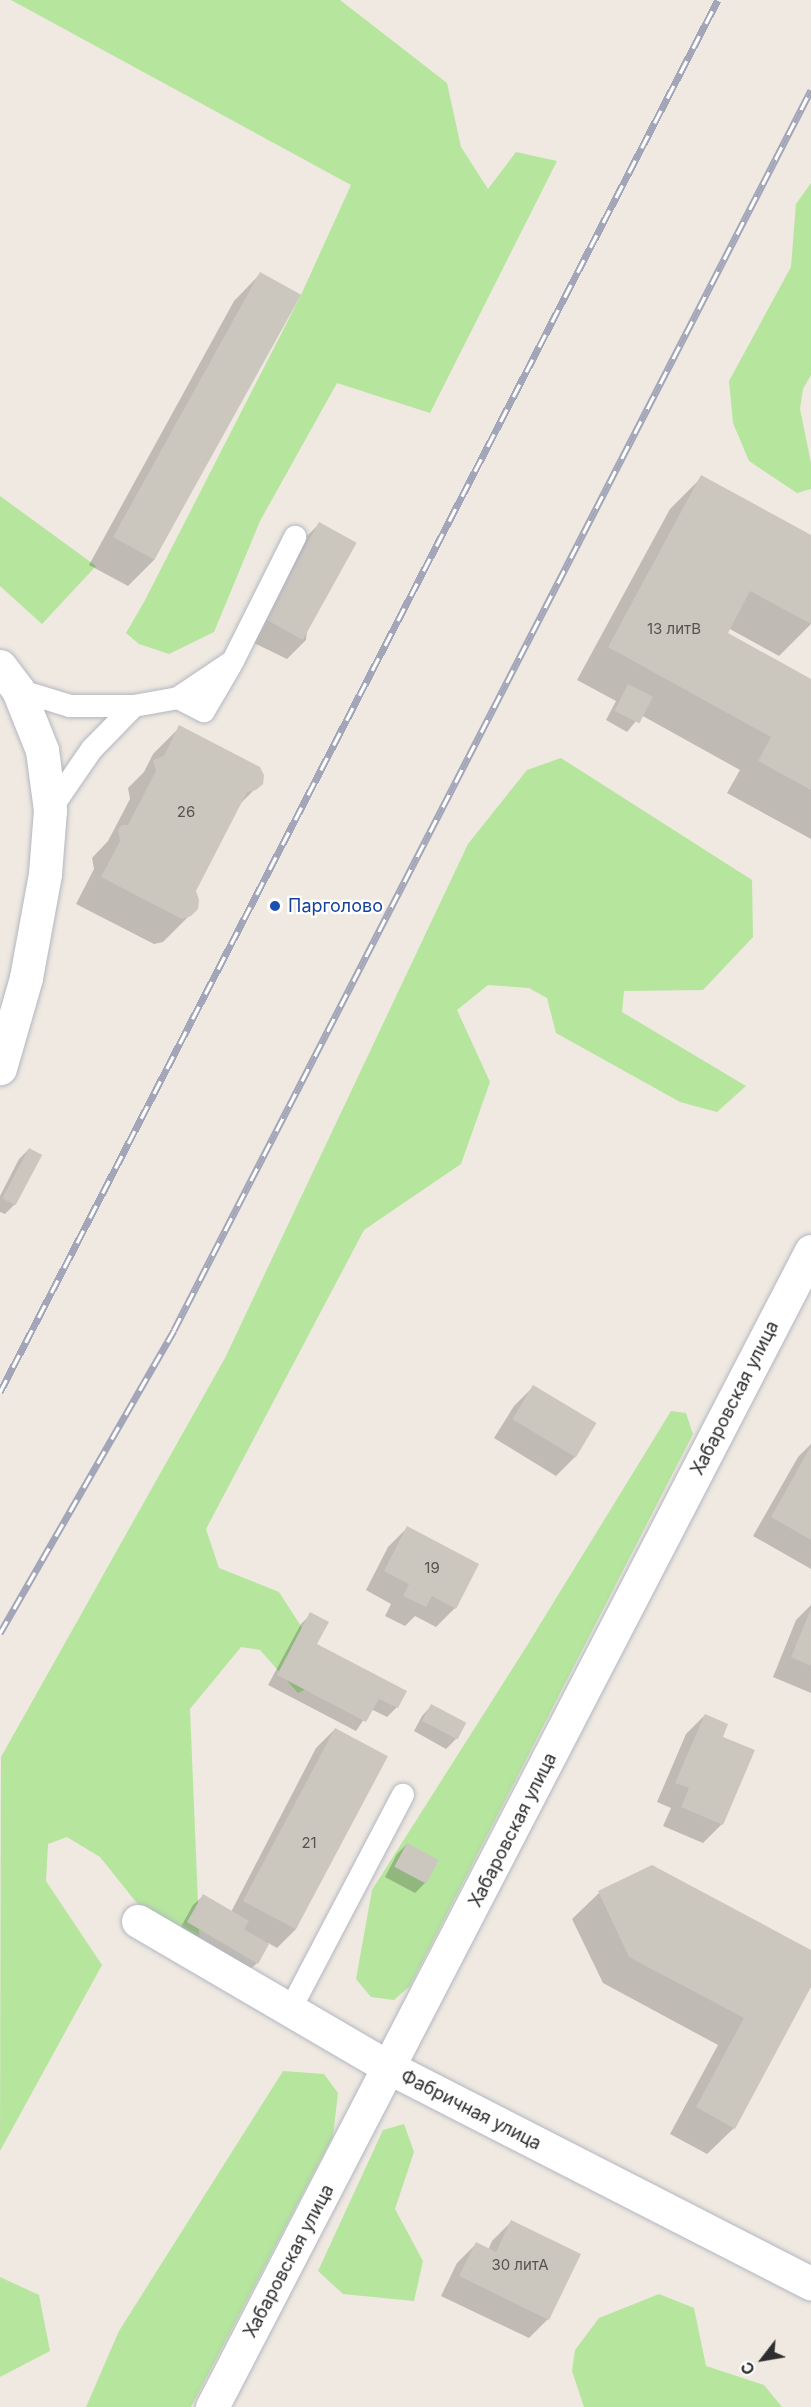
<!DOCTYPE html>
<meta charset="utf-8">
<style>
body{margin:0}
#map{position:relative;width:811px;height:2407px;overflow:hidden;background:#efe9e1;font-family:Inter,sans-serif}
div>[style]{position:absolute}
.green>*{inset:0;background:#b6e59e}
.shadow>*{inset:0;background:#0003}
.building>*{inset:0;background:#cbc7bf;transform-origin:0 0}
.roads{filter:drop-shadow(0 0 2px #b4b7c1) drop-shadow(0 0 2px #b4b7c1)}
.service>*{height:22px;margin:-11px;padding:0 11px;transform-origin:11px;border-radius:11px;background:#fff}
.minor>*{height:33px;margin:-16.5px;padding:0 16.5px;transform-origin:16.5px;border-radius:16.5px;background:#fff}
.rail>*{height:7px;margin-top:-3.5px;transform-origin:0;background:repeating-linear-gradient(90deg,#fff 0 14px,#a3a6b8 0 28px);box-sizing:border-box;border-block:2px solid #a3a6b8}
.dots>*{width:16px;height:16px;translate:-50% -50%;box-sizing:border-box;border:3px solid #fff;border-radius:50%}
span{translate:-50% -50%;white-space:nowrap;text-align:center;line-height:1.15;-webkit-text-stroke:4.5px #fff;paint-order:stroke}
.number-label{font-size:15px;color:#555452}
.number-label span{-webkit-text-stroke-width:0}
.transit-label{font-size:18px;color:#164399}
.left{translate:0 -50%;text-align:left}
.street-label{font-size:18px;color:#2e2e2e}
.north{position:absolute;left:733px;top:2329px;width:60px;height:60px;-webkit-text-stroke:4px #fff;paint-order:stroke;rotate:239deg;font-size:16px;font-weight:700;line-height:24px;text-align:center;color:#2e2e2e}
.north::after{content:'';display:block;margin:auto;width:21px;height:27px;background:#2e2e2e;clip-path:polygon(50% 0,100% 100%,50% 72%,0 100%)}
</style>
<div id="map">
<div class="green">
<i style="clip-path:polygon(11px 0,340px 0,447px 83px,461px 147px,488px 189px,516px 152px,557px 161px,430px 413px,337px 383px,260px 521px,214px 632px,169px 654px,139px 644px,126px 633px,144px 602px,301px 295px,351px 185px)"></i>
<i style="clip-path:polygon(811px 183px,811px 375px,803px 389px,800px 409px,811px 463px,811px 489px,797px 493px,749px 461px,733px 423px,729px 381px,791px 267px,796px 204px)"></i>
<i style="clip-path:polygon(0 496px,96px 566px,42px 624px,0 586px)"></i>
<i style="clip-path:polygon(561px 758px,752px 880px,753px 937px,703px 990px,624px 991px,622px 1012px,746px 1086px,717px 1112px,680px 1102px,556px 1033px,547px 998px,529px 988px,488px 985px,457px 1010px,490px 1082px,461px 1164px,364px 1230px,206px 1529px,219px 1568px,279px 1592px,333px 1676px,298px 1693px,260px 1650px,241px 1647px,190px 1709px,200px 1953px,164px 1937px,100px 1857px,67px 1837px,48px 1844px,46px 1881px,102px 1965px,0 2151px,1px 1757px,225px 1358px,468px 844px,527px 770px)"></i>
<i style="clip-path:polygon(671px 1411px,686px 1413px,693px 1434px,410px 1986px,394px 2000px,371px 1997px,356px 1979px,372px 1890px,528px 1644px)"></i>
<i style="clip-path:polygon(283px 2071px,324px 2074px,338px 2093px,333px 2136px,191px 2407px,86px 2407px,119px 2331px)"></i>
<i style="clip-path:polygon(404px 2124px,414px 2152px,395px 2209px,423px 2261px,414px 2301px,343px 2294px,318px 2271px,383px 2130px)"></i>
<i style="clip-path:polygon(0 2277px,39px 2295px,50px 2351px,0 2377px)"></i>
<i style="clip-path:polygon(659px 2294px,694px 2308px,706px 2366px,764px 2385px,782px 2407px,584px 2407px,572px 2371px,575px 2350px,599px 2318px)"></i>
</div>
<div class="shadow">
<i style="clip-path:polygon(260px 274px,299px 295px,154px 560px,128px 586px,89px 565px,234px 301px)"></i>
<i style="clip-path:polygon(702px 477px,811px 537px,811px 624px,779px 656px,728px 628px,726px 634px,811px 680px,811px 839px,727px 793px,740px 770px,641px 715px,627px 732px,606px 720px,616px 701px,577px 680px,670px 509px)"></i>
<i style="clip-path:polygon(319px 524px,306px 640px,287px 659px,250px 641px,300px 543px)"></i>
<i style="clip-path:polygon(180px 727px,261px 783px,237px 807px,194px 891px,196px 909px,163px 942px,154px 944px,76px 904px,94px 869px,92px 858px,108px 841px,130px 799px,128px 788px,144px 772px,153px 754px)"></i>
<i style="clip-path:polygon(29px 1149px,15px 1204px,5px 1214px,0 1212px,0 1196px,19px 1159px)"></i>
<i style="clip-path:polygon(533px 1387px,575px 1457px,556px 1476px,494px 1438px,514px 1406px)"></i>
<i style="clip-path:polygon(811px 1444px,811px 1569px,753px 1536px,798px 1457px)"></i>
<i style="clip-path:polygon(407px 1528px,455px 1608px,436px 1627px,415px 1616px,405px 1626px,385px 1616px,391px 1604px,366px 1590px,388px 1547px)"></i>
<i style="clip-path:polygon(811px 1605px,811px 1693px,773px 1677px,796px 1620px)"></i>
<i style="clip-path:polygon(311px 1614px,315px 1644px,405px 1692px,397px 1707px,387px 1717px,371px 1709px,356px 1731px,268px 1685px,301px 1624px)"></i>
<i style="clip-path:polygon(431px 1706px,456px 1739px,446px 1749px,414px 1731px,422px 1716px)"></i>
<i style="clip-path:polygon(705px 1715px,721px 1737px,722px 1824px,703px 1843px,663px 1826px,671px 1808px,657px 1802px,686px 1734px)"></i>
<i style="clip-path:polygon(335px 1729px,296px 1929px,277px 1948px,268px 1943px,257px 1963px,247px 1972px,178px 1932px,193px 1905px,203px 1896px,231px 1912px,316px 1748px)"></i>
<i style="clip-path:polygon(407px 1844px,425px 1883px,415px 1893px,385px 1877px,397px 1854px)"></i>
<i style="clip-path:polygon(652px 1867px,811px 1952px,811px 1984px,734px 2128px,707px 2154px,670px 2134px,718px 2045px,603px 1983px,572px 1919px,599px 1893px)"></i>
<i style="clip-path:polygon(511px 2222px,548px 2319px,529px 2338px,441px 2296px,457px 2263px,476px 2244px,488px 2250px,492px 2241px)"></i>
</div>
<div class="building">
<i style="left:260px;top:272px;width:47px;height:303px;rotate:29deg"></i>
<i style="clip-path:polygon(701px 475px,811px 535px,811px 624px,750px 591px,728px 633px,811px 679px,811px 790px,758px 761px,771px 737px,608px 647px)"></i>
<i style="left:319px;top:522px;width:43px;height:111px;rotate:29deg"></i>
<i style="left:628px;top:684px;width:28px;height:30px;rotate:27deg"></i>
<i style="clip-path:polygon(179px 725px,260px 767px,264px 775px,263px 784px,256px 790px,247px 792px,196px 891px,199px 900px,198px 909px,191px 916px,182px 919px,101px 877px,120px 841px,118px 830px,122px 825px,128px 825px,156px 771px,153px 760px,164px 756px)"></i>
<i style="left:29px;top:1148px;width:15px;height:57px;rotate:28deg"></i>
<i style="left:533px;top:1385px;width:74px;height:40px;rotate:31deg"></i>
<i style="clip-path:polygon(811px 1446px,811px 1540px,771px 1517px)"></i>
<i style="clip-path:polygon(407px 1526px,479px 1564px,456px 1609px,432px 1596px,426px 1607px,403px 1596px,409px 1584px,384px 1571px)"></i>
<i style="clip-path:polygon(811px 1609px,811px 1666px,791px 1657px)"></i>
<i style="clip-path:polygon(310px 1612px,329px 1622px,317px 1644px,407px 1691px,398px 1708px,379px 1699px,366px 1722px,277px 1675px)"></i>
<i style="left:431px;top:1704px;width:40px;height:19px;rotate:28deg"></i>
<i style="clip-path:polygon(705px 1714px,728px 1724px,723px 1737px,755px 1750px,723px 1825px,681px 1807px,689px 1788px,675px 1783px)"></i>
<i style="left:335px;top:1728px;width:60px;height:196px;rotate:28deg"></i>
<i style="left:407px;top:1843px;width:36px;height:27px;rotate:28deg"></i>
<i style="clip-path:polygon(652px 1865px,811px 1950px,811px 1987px,735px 2129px,696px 2107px,744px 2018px,629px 1957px,598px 1891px)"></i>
<i style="clip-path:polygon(203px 1894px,249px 1921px,244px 1929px,269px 1944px,258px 1964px,187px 1922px)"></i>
<i style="clip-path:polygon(511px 2220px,581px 2254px,549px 2320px,459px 2276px,476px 2242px,496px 2252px)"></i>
</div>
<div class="roads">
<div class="service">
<i style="left:18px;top:690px;width:54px;rotate:17.1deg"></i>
<i style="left:70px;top:706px;width:64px"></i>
<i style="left:134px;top:706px;width:45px;rotate:-10.3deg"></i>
<i style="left:178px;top:698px;width:66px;rotate:-33.9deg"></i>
<i style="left:233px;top:661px;width:139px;rotate:-63.4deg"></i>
<i style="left:178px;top:698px;width:29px;rotate:27deg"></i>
<i style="left:204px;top:711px;width:53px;rotate:-59.6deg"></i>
<i style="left:50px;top:810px;width:74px;rotate:-55.5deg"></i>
<i style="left:92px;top:749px;width:60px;rotate:-45.7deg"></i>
<i style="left:290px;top:2010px;width:243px;rotate:-62.3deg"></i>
</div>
<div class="minor">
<i style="left:0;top:666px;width:30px;rotate:53deg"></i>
<i style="left:18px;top:690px;width:65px;rotate:68.2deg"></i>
<i style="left:42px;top:750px;width:61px;rotate:82.4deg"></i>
<i style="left:50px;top:810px;width:64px;rotate:94.5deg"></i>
<i style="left:45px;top:874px;width:106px;rotate:100.4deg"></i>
<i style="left:26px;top:978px;width:94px;rotate:106.1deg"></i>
<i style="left:138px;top:1921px;width:292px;rotate:30.3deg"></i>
<i style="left:390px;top:2068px;width:473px;rotate:27.1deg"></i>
<i style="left:212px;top:2407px;width:1302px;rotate:-62.61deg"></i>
</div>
</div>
<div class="rail">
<i style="left:0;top:1392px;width:1566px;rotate:-62.72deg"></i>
<i style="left:0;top:1633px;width:349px;rotate:-60.1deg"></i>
<i style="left:174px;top:1330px;width:1394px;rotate:-62.81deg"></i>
</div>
<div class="dots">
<i style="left:275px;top:906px;background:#1a4fb4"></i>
</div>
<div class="number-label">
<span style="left:674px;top:629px">13 литВ</span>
<span style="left:186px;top:812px">26</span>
<span style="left:432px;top:1568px">19</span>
<span style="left:309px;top:1843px">21</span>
<span style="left:520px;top:2265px">30 литА</span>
</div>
<div class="transit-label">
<span class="left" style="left:288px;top:906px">Парголово</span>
</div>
<div class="street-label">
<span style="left:735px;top:1398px;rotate:-63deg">Хабаровская улица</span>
<span style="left:513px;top:1830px;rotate:-63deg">Хабаровская улица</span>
<span style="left:471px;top:2110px;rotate:27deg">Фабричная улица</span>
<span style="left:289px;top:2261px;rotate:-62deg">Хабаровская улица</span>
</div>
<div class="north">С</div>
</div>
